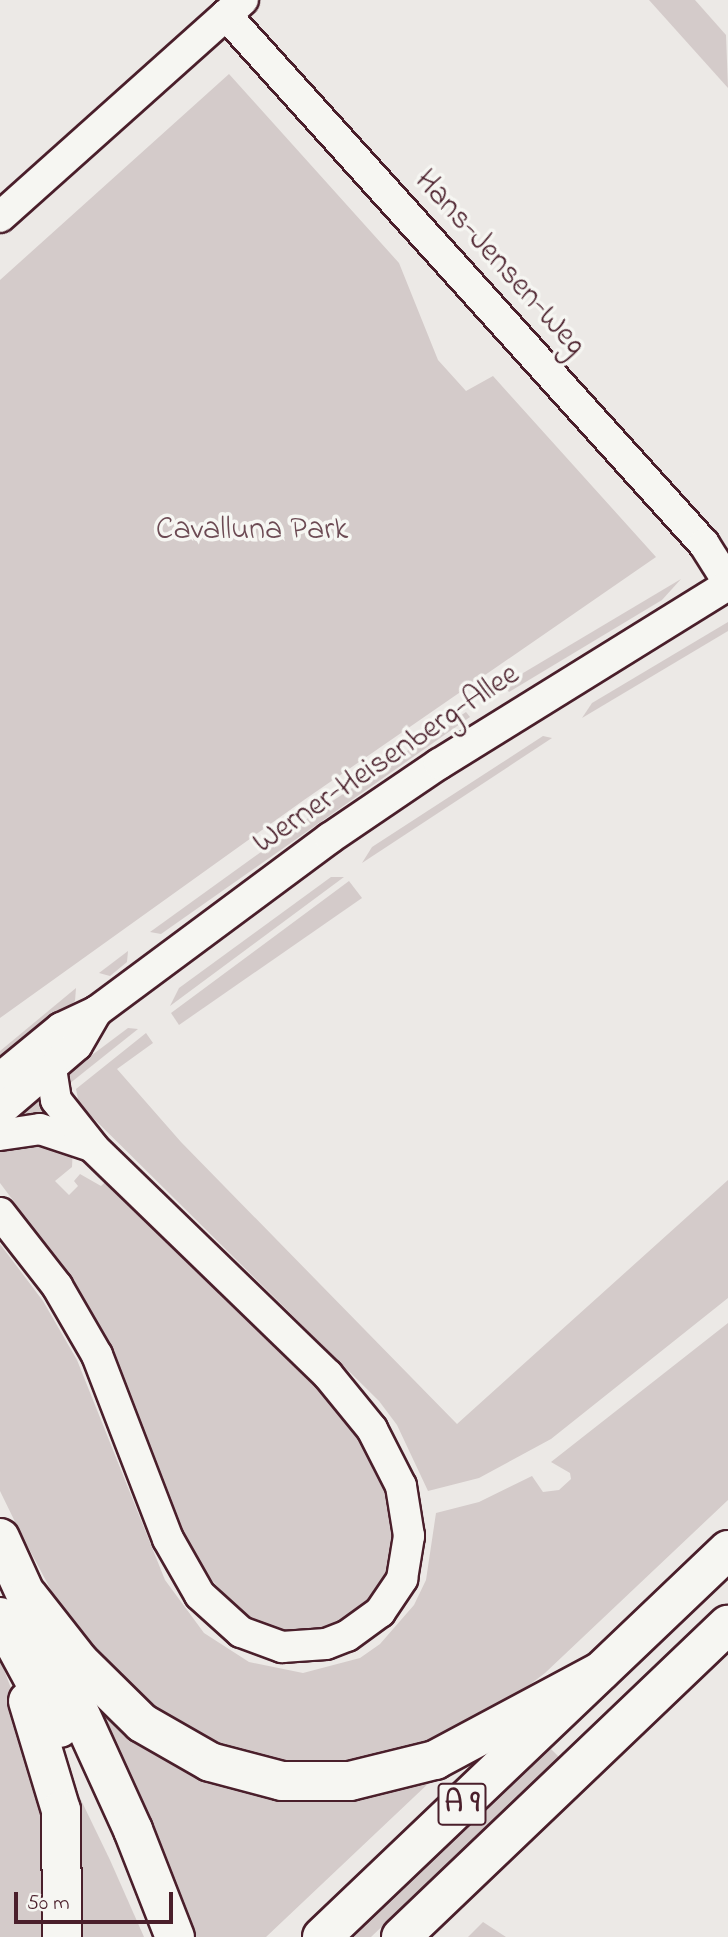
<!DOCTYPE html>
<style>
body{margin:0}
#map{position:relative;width:728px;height:1937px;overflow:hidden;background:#ece9e6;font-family:"Indie Flower",sans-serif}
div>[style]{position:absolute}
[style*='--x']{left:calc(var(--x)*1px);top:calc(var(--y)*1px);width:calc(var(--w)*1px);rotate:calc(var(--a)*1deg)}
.green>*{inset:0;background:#d4cbca}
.roads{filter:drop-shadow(2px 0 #4a1f2b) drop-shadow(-2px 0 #4a1f2b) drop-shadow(0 2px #4a1f2b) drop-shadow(0 -2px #4a1f2b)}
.minor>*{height:30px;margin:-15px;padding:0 15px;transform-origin:15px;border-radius:15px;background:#f6f6f2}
.highway>*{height:38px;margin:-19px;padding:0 19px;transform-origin:19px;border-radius:19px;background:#f6f6f2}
span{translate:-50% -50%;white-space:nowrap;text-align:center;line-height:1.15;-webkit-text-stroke:7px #f6f6f2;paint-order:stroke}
.shield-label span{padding:2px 5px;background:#f6f6f2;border:2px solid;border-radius:5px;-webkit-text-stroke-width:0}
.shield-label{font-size:30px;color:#4a1f2b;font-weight:700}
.street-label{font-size:32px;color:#4a1f2b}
.park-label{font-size:32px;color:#6c4a53}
.scale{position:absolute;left:14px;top:1892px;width:159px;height:32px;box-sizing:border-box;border:4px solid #4a1f2b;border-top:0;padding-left:9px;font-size:21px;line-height:24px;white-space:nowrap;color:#4a1f2b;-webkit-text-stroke:5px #f6f6f2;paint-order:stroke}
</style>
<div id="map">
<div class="green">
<div style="clip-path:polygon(649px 0,695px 0,726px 35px,728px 88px)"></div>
<div style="clip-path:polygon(229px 74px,399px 263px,438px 360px,466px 391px,493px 376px,656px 557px,304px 800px,0 1018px,0 280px)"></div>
<div style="clip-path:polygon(681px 579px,662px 600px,509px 692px,503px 685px)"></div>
<div style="clip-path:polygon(728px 622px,728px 631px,582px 718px,592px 703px)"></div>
<div style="clip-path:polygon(466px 712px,470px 717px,161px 934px,150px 932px,322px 808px)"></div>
<div style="clip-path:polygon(543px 736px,552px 738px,362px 863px,372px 847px)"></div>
<div style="clip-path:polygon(331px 877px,344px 877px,170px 1006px,179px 988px)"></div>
<div style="clip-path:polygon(349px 881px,362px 898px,179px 1025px,171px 1013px)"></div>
<div style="clip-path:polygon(128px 951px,127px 962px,110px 976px,99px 973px)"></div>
<div style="clip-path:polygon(76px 988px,75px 1001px,0 1062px,0 1051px)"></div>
<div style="clip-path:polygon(128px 1028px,138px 1029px,64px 1088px,68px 1073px)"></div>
<div style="clip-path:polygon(146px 1033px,153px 1043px,117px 1069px,181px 1142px,457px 1424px,728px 1180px,728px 1298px,551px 1439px,479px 1478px,428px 1491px,397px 1425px,379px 1401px,79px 1104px,76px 1089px)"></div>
<div style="clip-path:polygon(43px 1096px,57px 1119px,14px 1121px)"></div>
<div style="clip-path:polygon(19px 1140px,73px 1146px,72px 1167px,55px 1181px,69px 1195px,78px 1186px,74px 1181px,80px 1174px,101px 1186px,110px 1178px,294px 1357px,344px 1413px,381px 1479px,393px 1524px,387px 1571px,365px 1605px,351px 1617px,315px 1632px,293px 1634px,271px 1629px,246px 1616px,205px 1573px,9px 1208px,15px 1203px,0 1183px,0 1146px)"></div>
<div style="clip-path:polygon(0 1244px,43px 1301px,77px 1360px,165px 1580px,204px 1633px,249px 1662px,303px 1673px,360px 1658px,380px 1644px,414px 1605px,426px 1580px,436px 1513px,479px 1502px,532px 1476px,543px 1492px,559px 1490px,571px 1479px,570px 1473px,551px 1462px,728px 1323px,728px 1500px,545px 1673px,474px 1727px,382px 1764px,261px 1765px,149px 1715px,69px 1624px,19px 1530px,0 1491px)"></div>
<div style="clip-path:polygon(0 1659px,42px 1771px,52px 1937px,0 1937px)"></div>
<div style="clip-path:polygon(74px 1675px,170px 1757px,432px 1780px,266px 1937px,187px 1937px)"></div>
<div style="clip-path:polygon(52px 1740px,110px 1860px,144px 1937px,72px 1937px)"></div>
<div style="clip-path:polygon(551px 1749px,559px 1757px,371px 1937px,354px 1937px)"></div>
<div style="clip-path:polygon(483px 1922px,506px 1937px,468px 1937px)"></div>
</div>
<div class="roads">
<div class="minor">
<div style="--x:226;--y:15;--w:713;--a:47.9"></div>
<div style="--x:704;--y:544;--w:45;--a:57.7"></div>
<div style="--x:0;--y:217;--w:326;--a:-41.8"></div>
<div style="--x:0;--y:1078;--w:79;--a:-39.3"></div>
<div style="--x:61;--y:1028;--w:40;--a:-25"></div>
<div style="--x:97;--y:1011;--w:290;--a:-36.6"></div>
<div style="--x:330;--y:838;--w:132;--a:-34.2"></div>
<div style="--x:439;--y:764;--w:340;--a:-31.8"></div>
<div style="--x:0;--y:1111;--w:101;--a:-40.6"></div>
<div style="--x:77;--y:1045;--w:39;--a:-60"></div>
<div style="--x:0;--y:1135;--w:40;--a:-8.5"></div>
<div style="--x:40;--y:1129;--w:54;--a:18.4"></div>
<div style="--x:0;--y:1213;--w:93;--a:52"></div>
<div style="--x:57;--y:1286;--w:80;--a:59.9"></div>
<div style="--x:97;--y:1355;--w:197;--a:68.9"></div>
<div style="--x:168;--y:1539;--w:64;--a:60.3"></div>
<div style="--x:200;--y:1595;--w:55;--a:42.1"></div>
<div style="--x:241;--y:1632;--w:44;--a:20.1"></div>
<div style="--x:282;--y:1647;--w:44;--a:-3.9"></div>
<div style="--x:326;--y:1644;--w:22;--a:-21"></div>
<div style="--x:347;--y:1636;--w:41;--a:-36"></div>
<div style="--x:380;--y:1612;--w:40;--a:-56"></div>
<div style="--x:402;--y:1579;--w:44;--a:-80.8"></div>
<div style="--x:409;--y:1536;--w:51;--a:-99.1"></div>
<div style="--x:401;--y:1486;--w:64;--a:-117"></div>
<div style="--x:372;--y:1429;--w:70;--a:-129.2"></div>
<div style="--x:328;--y:1375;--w:326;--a:-135.9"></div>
<div style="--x:94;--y:1148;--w:61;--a:-128.4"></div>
<div style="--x:56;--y:1100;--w:31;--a:-99"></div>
</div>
<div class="highway">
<div style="--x:0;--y:1538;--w:321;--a:65.5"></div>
<div style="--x:133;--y:1830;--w:115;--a:68.6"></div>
<div style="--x:28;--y:1596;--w:83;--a:51.9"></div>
<div style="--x:79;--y:1661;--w:88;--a:44.5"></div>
<div style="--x:142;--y:1723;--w:78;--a:29.8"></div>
<div style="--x:210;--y:1762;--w:74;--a:14.8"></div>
<div style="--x:282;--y:1781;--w:68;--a:0"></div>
<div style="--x:350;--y:1781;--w:88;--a:-13.9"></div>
<div style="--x:435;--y:1760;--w:188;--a:-28.2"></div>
<div style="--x:0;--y:1617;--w:126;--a:61.6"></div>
<div style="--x:28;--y:1701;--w:114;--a:73.2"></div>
<div style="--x:61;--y:1810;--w:127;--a:89.5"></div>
<div style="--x:322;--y:1937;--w:561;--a:-43.63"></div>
<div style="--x:401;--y:1937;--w:452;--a:-43.7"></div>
</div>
</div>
<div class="shield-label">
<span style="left:462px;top:1804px">A 9</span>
</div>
<div class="street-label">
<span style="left:499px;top:264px;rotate:48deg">Hans-Jensen-Weg</span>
<span style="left:387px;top:760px;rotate:-34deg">Werner-Heisenberg-Allee</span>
</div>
<div class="park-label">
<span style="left:252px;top:531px">Cavalluna Park</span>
</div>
<div class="scale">50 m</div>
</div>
